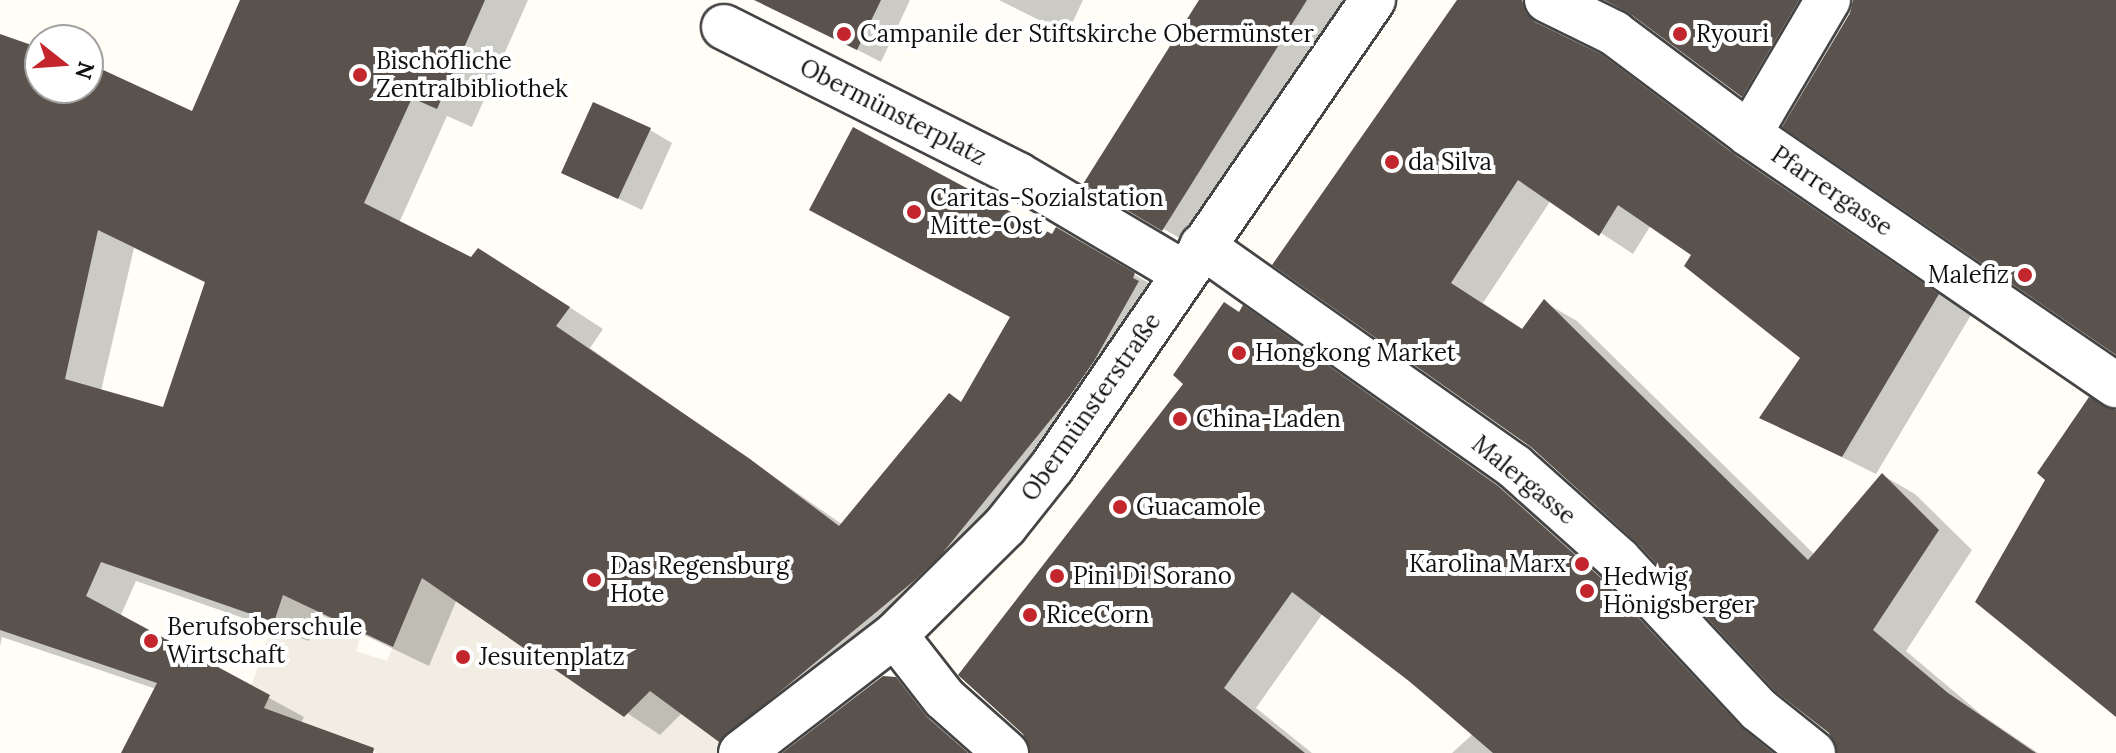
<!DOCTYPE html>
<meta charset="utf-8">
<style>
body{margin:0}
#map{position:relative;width:2116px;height:753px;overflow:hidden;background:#fffdf5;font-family:Lora,serif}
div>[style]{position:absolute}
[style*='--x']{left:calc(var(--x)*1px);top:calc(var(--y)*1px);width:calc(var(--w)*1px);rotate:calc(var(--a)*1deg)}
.plaza>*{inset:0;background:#f1ede2}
.shadow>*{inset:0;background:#0003}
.building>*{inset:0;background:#5a524d}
.roads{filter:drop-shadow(2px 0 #444) drop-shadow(-2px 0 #444) drop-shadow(0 2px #444) drop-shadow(0 -2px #444)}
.street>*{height:44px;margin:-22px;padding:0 22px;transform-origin:22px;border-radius:22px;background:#fff}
.dots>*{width:22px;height:22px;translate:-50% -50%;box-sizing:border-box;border:4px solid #fff;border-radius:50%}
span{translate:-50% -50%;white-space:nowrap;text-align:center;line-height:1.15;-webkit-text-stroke:8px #fff;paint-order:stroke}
.poi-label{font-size:24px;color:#111}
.left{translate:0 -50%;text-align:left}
.right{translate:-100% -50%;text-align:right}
.street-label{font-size:24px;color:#111}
.north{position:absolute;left:24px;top:24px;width:80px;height:80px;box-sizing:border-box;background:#fff;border:2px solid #a0a0a0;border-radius:50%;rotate:107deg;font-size:22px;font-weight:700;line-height:32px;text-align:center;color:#111}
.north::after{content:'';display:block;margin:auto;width:28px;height:36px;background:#c4262e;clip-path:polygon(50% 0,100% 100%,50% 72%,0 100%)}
</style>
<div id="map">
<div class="plaza">
<div style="clip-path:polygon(417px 566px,650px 691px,728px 749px,721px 753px,377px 753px,355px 741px,246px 701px,283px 595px,362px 633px,356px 651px,387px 661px,411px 605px)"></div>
</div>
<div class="shadow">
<div style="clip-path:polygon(evenodd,242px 0,528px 0,472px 127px,447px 116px,399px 223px,472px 260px,514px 271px,603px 329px,590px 348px,843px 525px,949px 395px,963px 403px,1012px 317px,1057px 229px,1169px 295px,1129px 381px,741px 753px,682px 713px,660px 735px,457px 599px,429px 666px,318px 613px,309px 641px,136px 581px,120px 617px,304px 717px,301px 723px,373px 753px,124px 753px,156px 689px,2px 637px,0 646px,0 37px,40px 50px,40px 88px,88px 88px,88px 66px,193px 114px,242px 0,134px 248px,206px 283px,164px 409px,101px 391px,134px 248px)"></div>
<div style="clip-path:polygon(801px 0,910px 0,881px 62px,793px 17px)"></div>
<div style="clip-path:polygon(999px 0,1083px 0,1067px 34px)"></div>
<div style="clip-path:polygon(1201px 0,1347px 0,1193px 246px,1085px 183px)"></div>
<div style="clip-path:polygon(1459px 0,1565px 0,1555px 21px,1559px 34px,1635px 76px,1768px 176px,1971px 315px,1876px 474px,1761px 417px,1803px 357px,1694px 254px,1651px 225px,1633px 254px,1551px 200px,1483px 303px,1524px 330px,1544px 302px,1577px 321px,1815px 555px,1882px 475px,1915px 494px,1972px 550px,1906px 651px,1982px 715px,2038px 753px,1839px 753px,1831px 733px,1637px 540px,1530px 444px,1274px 264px)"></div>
<div style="clip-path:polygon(1602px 0,1846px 0,1776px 115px,1743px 96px,1641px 19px)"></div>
<div style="clip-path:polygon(650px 130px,672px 143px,642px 210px,563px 172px)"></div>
<div style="clip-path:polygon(1244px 308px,1277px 327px,1532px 507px,1635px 599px,1779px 753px,1452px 753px,1474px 733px,1323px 613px,1256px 708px,1312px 753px,1032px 753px)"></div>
<div style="clip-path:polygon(895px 679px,929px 698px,977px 753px,785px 753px)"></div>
</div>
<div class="building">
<div style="clip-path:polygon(evenodd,240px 0,485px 0,437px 109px,412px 98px,364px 203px,471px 257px,478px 248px,570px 307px,556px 326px,750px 459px,839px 526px,949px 393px,961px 402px,1010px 317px,809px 210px,853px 127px,1052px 234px,1056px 227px,1135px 273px,1133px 278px,1139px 281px,1094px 361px,1069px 397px,941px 555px,915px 580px,719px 742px,650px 691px,624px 717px,422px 578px,393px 647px,283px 595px,274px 622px,101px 562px,86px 596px,270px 695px,264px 708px,374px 748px,373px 753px,121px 753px,157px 683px,0 630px,0 34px,40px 48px,40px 88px,88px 88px,88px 63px,192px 111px,240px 0,98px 230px,205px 282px,163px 407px,65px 379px,98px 230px)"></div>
<div style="clip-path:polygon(754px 0,881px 0,857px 50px)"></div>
<div style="clip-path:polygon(1199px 0,1307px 0,1162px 231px,1083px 184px)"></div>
<div style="clip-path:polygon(1457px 0,1522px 0,1526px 13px,1535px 22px,1601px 54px,1735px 155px,1939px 294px,1842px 457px,1759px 418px,1800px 358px,1684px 266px,1691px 255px,1618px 205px,1599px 236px,1518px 180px,1451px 283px,1522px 329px,1544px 299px,1808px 560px,1882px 473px,1939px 530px,1873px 630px,1948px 693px,2036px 753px,1837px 753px,1829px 733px,1776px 692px,1637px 543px,1531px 447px,1272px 265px)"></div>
<div style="clip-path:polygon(1604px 0,1799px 0,1742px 97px,1629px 13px)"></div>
<div style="clip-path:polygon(1853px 0,2116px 0,2116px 355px,1782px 127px,1850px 13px)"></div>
<div style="clip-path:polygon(593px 102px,651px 128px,618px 199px,561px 173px)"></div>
<div style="clip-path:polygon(1224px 302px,1239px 312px,1243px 305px,1498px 486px,1601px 578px,1741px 727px,1773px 753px,1493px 753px,1409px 681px,1292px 592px,1224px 688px,1305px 753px,1030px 753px,1023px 734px,958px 675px,1183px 384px,1173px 375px)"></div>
<div style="clip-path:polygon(2089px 397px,2116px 410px,2116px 717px,1975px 602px,2045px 480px,2037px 473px)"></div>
<div style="clip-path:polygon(883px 676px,896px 677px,927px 717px,968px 753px,782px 753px)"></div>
</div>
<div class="roads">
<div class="street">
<div style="--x:1547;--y:0;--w:75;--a:26.2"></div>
<div style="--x:1614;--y:33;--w:169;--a:36.8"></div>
<div style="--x:1749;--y:134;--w:445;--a:34.4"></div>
<div style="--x:724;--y:27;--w:329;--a:26.7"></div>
<div style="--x:1018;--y:175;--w:193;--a:30.6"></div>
<div style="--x:1749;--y:134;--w:156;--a:-59.5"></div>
<div style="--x:1202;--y:246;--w:382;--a:35.2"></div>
<div style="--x:1514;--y:466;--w:141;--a:41.8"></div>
<div style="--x:1619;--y:560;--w:205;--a:47"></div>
<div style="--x:1759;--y:710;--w:69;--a:38.5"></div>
<div style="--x:895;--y:635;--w:80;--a:52.1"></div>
<div style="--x:944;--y:698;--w:83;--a:41.6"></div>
<div style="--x:741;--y:753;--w:194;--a:-37.5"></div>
<div style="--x:895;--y:635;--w:155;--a:-44.7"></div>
<div style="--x:1005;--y:526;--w:75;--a:-51.5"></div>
<div style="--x:1052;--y:467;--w:567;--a:-55.5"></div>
</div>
</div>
<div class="dots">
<div style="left:844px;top:34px;background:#c4262e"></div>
<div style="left:1680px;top:34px;background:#c4262e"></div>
<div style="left:360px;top:75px;background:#c4262e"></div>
<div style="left:1392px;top:162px;background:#c4262e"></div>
<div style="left:914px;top:212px;background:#c4262e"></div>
<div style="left:2025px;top:275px;background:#c4262e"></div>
<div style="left:1239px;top:353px;background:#c4262e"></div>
<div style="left:1180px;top:419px;background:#c4262e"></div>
<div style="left:1120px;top:507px;background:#c4262e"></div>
<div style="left:1582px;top:564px;background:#c4262e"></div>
<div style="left:1057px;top:576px;background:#c4262e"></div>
<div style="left:594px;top:580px;background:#c4262e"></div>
<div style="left:1587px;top:591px;background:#c4262e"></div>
<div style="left:1030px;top:615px;background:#c4262e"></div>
<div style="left:151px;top:641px;background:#c4262e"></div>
<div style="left:463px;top:657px;background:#c4262e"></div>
</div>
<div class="poi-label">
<span class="left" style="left:860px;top:34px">Campanile der Stiftskirche Obermünster</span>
<span class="left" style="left:1696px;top:34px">Ryouri</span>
<span class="left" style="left:376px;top:75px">Bischöfliche<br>Zentralbibliothek</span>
<span class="left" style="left:1408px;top:162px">da Silva</span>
<span class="left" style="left:930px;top:212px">Caritas-Sozialstation<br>Mitte-Ost</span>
<span class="right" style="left:2009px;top:275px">Malefiz</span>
<span class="left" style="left:1255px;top:353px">Hongkong Market</span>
<span class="left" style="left:1196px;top:419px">China-Laden</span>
<span class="left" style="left:1136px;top:507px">Guacamole</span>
<span class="right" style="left:1566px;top:564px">Karolina Marx</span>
<span class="left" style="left:610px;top:580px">Das Regensburg<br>Hote</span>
<span class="left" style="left:1073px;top:576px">Pini Di Sorano</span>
<span class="left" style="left:1603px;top:591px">Hedwig<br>Hönigsberger</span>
<span class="left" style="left:1046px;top:615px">RiceCorn</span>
<span class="left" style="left:167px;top:641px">Berufsoberschule<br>Wirtschaft</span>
<span class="left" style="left:479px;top:657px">Jesuitenplatz</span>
</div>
<div class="street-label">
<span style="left:893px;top:112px;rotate:27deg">Obermünsterplatz</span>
<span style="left:1832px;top:191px;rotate:34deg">Pfarrergasse</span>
<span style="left:1091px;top:407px;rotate:-55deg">Obermünsterstraße</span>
<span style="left:1524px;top:480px;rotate:39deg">Malergasse</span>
</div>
<div class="north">N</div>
</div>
